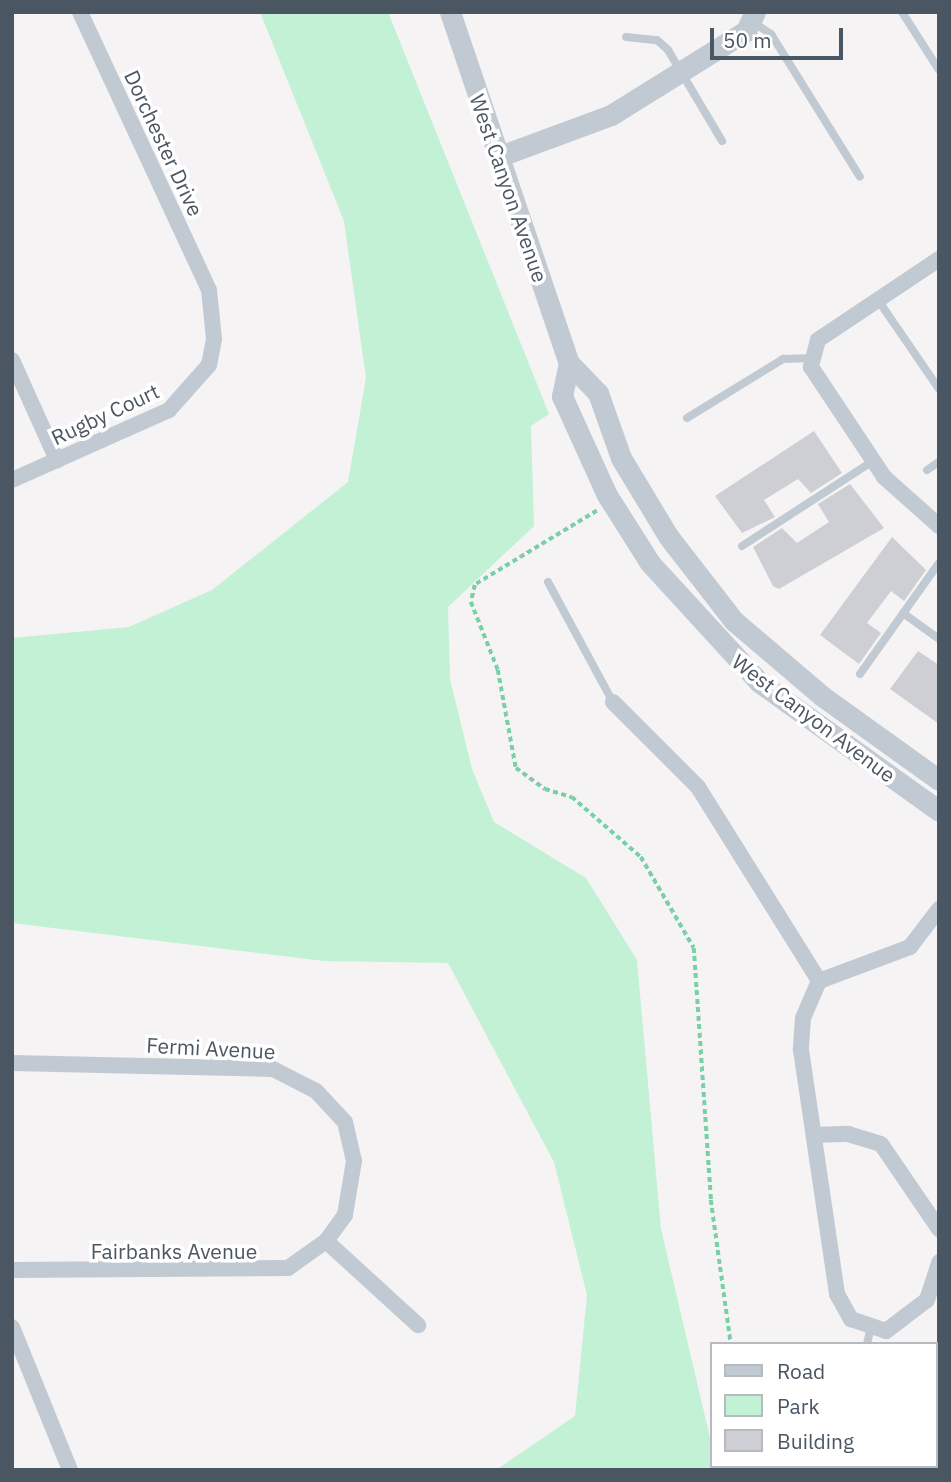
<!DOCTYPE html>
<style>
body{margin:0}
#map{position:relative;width:951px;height:1482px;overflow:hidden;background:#f5f3f3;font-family:"IBM Plex Sans",sans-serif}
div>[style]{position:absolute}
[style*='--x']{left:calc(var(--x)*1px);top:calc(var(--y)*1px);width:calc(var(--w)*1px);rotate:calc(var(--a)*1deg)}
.green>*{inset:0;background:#c3f1d5}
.building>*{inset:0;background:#cdcfd5}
.path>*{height:3.5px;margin-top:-1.75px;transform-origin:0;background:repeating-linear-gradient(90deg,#7ad0a6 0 5px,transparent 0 8.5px)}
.service>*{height:8px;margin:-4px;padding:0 4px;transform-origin:4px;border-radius:4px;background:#c1cad2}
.minor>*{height:16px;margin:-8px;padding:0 8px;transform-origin:8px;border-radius:8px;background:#c1cad2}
.tertiary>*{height:21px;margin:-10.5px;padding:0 10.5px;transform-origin:10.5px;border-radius:10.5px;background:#c1cad2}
span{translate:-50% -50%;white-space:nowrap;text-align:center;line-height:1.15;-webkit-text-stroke:7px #fff;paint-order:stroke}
.street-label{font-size:21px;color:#4a5661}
.frame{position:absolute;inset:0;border:14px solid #4a5661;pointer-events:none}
.legend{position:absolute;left:710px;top:1342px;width:228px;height:126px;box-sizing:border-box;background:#fff;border:2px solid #b7bbc0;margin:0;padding:9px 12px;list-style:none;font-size:21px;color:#4a5661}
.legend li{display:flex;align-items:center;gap:14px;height:35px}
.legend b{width:35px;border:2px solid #b7bbc0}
.scale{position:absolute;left:710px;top:28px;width:133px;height:32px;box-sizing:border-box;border:4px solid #4a5661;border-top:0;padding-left:9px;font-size:21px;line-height:24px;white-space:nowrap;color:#4a5661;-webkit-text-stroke:5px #fff;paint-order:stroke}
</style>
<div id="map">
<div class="green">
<div style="clip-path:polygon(260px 12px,388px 12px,549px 414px,531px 426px,534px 526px,448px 607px,450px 679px,472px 769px,494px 822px,586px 878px,637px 960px,661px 1229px,711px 1442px,711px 1466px,718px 1470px,496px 1470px,575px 1416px,587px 1295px,554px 1162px,448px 963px,324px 961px,12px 923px,12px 638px,129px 627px,212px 590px,348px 482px,366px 378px,344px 221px)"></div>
</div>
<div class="building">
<div style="clip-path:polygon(814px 431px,842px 473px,811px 493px,798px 479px,764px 500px,775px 517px,742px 533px,715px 496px)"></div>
<div style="clip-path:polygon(850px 484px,884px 528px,779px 589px,773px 586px,753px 547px,782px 528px,797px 543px,829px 522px,818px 504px)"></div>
<div style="clip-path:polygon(892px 537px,926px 570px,904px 601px,891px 591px,867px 623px,881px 633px,859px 664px,820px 635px)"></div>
<div style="clip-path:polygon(918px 651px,939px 665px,939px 724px,890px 689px)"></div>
</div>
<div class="path">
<div style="--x:597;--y:511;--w:143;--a:148.8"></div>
<div style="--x:475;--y:585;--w:17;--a:103"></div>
<div style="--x:471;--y:602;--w:73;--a:68.3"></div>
<div style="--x:498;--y:670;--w:100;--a:79.6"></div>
<div style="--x:516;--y:768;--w:36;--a:36"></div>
<div style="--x:545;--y:789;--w:28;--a:17"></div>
<div style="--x:572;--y:797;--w:91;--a:41"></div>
<div style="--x:641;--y:857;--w:105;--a:59.8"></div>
<div style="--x:694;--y:948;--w:253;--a:86.1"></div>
<div style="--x:711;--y:1200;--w:145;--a:82.1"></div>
<div style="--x:935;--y:1443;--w:5;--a:-37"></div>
<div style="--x:763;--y:1466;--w:4;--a:76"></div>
<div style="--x:909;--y:1470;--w:6;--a:-45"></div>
</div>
<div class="service">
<div style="--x:902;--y:12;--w:69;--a:57.5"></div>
<div style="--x:753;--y:22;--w:22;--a:34"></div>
<div style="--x:771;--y:34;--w:168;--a:58.1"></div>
<div style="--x:626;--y:37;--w:31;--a:6"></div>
<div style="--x:657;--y:40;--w:15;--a:42"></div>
<div style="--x:668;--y:50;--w:106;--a:59.3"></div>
<div style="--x:878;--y:300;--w:108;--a:55.6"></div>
<div style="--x:687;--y:418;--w:113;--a:-31.6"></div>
<div style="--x:783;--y:359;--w:30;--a:-2"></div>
<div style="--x:927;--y:470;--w:14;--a:-34"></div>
<div style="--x:742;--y:546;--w:156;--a:-33"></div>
<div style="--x:548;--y:582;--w:136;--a:61.6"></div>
<div style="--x:903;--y:613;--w:44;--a:35.8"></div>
<div style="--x:860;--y:674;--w:136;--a:-54.6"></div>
<div style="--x:867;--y:1344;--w:18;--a:-77"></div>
</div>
<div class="minor">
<div style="--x:939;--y:259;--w:146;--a:146.2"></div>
<div style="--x:818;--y:340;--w:28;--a:105"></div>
<div style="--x:811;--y:367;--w:132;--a:56.4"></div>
<div style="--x:884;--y:477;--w:74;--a:41.7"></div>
<div style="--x:12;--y:360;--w:110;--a:65.8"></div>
<div style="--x:12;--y:480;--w:172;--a:-24"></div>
<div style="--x:169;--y:410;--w:60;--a:-48.4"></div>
<div style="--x:209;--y:365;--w:26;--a:-79"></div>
<div style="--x:214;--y:339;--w:49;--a:-95.8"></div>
<div style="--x:209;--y:290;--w:306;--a:-114.9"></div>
<div style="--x:613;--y:702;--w:120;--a:45"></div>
<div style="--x:698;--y:787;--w:229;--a:58"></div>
<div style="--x:939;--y:909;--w:48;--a:127.3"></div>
<div style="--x:910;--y:947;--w:97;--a:159.5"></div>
<div style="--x:819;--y:981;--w:40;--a:113.4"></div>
<div style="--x:803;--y:1018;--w:32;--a:94"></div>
<div style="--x:801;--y:1050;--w:247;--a:81.6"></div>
<div style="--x:837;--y:1294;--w:29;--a:61"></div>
<div style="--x:851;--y:1319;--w:37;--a:19"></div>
<div style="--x:886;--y:1331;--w:51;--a:-37.1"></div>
<div style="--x:927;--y:1300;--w:40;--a:-72"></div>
<div style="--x:12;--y:1063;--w:261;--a:1.3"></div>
<div style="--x:273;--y:1069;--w:48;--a:27.1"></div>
<div style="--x:316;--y:1091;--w:42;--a:46.9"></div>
<div style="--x:345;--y:1122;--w:40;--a:77"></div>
<div style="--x:354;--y:1161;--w:55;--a:99.5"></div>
<div style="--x:345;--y:1215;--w:32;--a:126"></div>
<div style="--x:326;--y:1241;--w:47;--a:144.6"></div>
<div style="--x:288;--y:1268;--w:276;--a:179.6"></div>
<div style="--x:814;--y:1135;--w:34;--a:-2"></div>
<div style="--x:848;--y:1134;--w:34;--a:17"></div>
<div style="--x:881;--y:1144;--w:103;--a:55.7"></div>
<div style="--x:326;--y:1241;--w:125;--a:42.4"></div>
<div style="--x:12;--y:1327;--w:154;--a:67.9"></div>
</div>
<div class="tertiary">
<div style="--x:450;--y:12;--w:371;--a:71.3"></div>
<div style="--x:569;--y:363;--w:42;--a:46"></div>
<div style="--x:598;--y:393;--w:69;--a:70.5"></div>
<div style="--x:621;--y:458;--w:91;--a:58.9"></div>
<div style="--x:668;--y:536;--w:108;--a:52.2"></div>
<div style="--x:734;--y:621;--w:116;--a:40.4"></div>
<div style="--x:822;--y:696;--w:144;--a:35.7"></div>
<div style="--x:500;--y:156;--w:118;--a:-20.3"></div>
<div style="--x:611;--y:115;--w:159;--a:-31.9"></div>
<div style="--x:746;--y:31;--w:21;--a:-65"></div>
<div style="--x:569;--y:363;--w:34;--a:102"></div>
<div style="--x:562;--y:396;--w:109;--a:65.6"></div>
<div style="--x:607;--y:495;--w:80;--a:57.7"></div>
<div style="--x:650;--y:563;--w:161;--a:47.5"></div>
<div style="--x:759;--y:682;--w:221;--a:35.6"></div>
</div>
<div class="street-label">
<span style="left:164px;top:143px;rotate:65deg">Dorchester Drive</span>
<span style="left:509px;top:188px;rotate:71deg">West Canyon Avenue</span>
<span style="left:105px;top:414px;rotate:-25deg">Rugby Court</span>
<span style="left:814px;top:718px;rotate:37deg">West Canyon Avenue</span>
<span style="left:211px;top:1048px;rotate:3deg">Fermi Avenue</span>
<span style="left:174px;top:1251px">Fairbanks Avenue</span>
</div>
<div class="frame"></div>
<ul class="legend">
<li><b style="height:9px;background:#c1cad2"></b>Road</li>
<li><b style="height:19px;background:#c3f1d5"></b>Park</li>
<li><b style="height:19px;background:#cdcfd5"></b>Building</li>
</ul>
<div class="scale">50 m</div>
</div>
